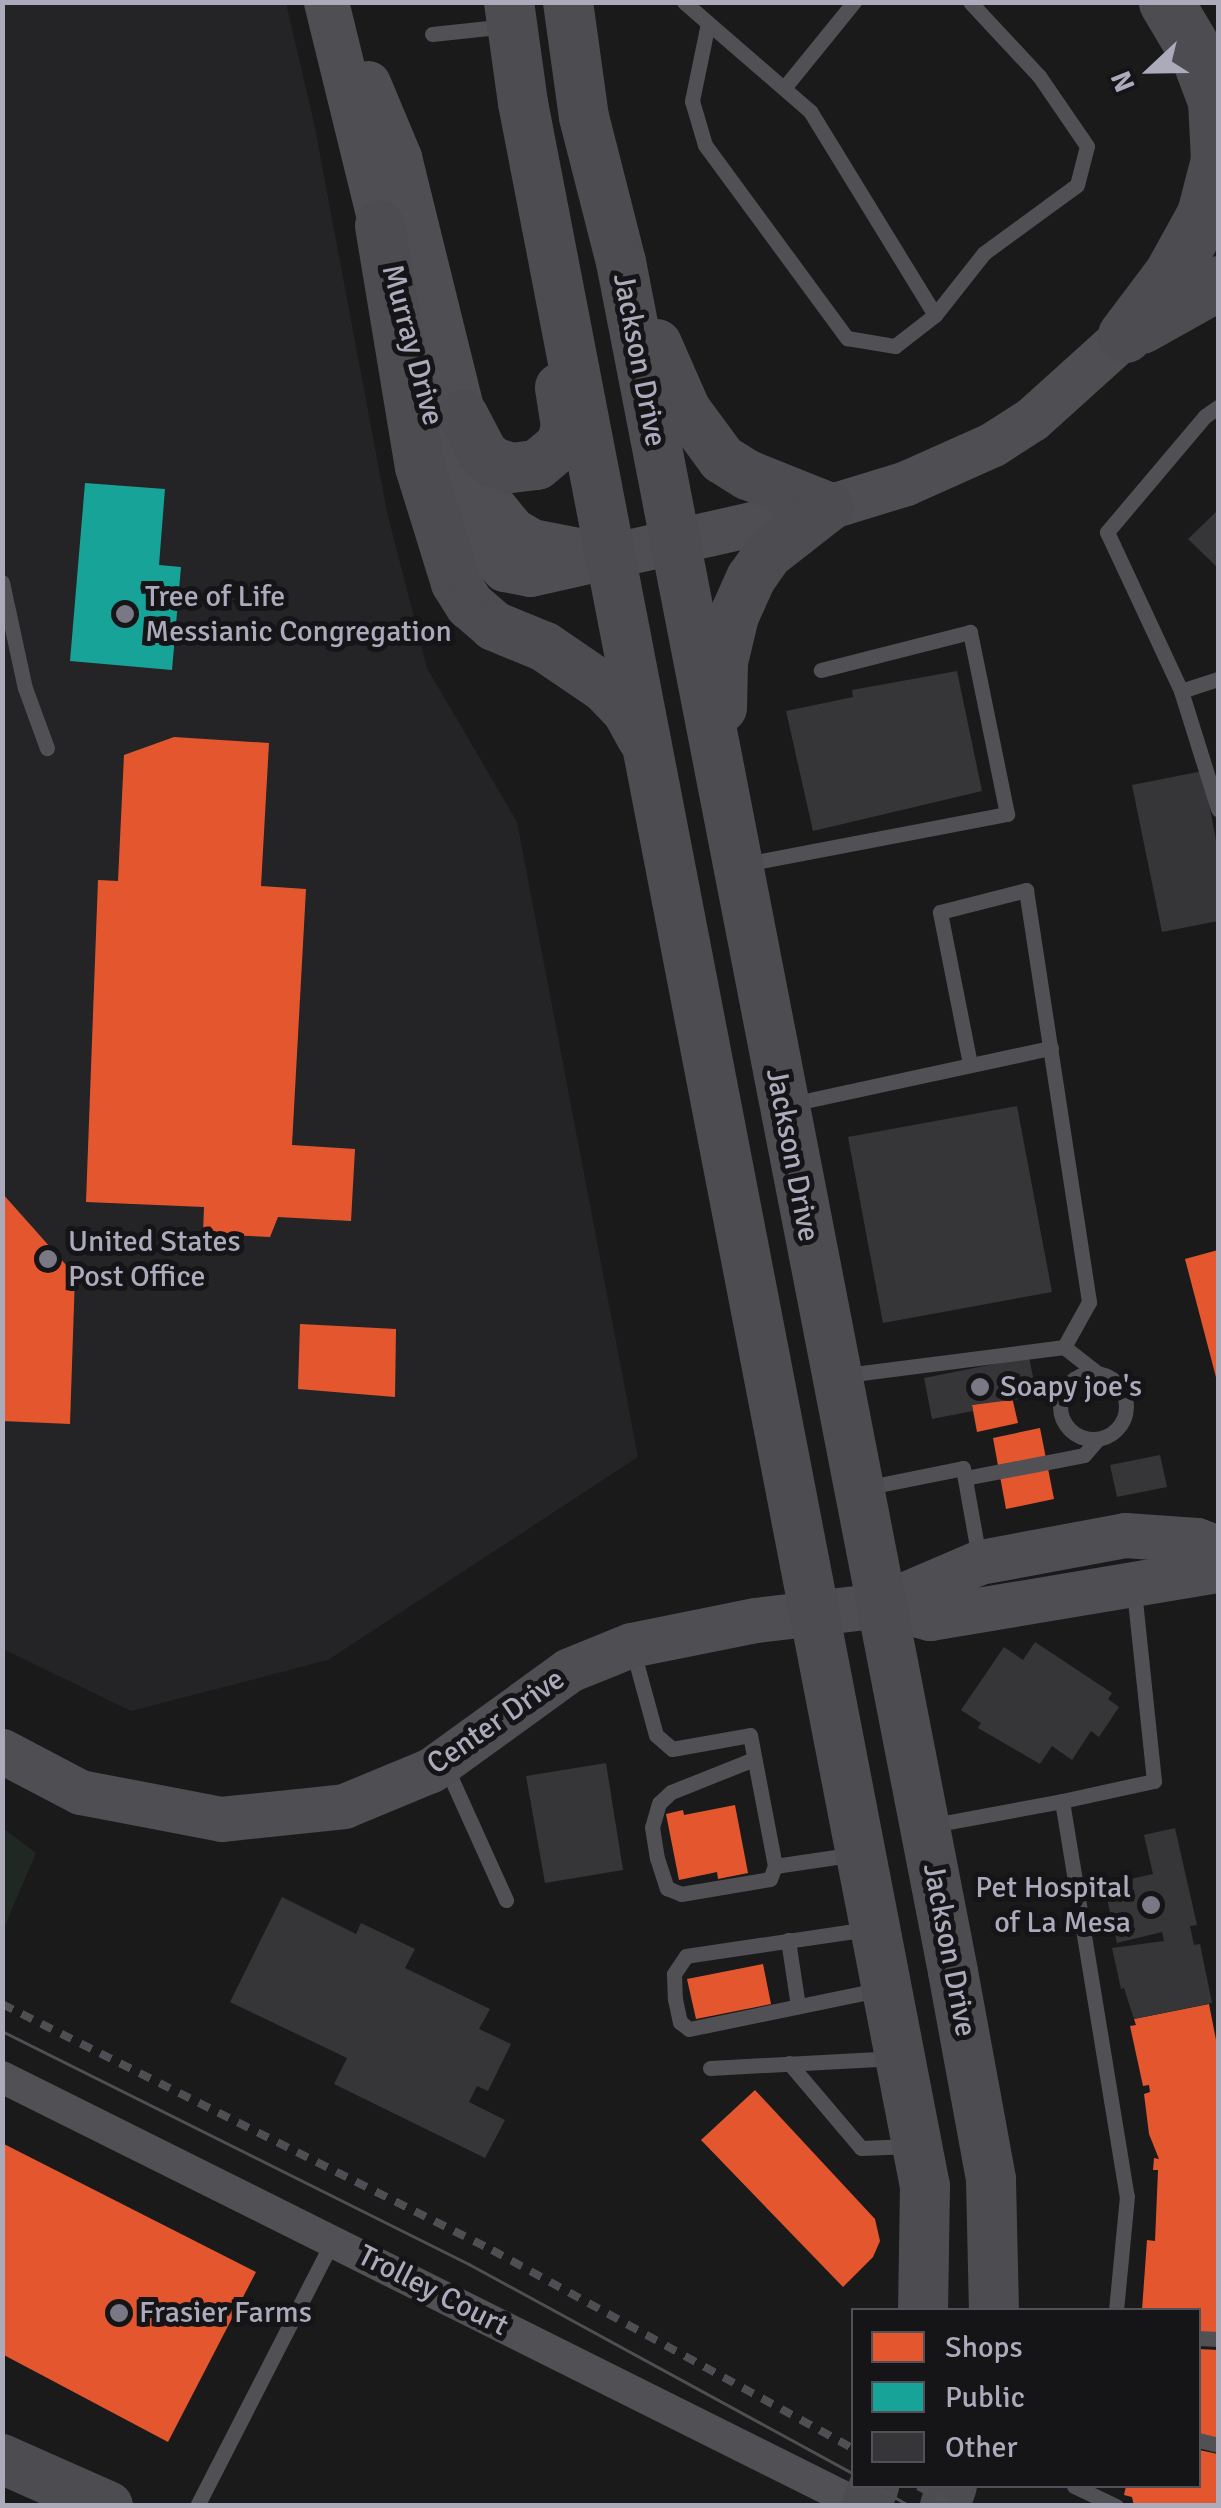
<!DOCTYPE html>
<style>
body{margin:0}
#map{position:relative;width:1221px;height:2508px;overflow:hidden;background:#1a1a1b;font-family:Signika,sans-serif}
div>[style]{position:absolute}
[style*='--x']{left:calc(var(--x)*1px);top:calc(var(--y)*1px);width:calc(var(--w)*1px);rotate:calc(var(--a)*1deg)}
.built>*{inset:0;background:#242427}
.green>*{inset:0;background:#202824}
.shops>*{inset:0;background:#e4572e}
.public>*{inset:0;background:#17a398}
.building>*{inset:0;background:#363639}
.lane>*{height:15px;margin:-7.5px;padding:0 7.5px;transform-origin:7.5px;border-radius:7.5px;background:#505055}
.lane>.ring{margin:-7.5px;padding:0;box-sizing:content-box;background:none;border:15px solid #505055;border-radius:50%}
.street>*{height:32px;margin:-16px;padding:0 16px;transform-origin:16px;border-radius:16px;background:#505055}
.secondary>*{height:45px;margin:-22.5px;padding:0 22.5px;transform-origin:22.5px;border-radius:22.5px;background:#4e4e53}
.primary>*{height:50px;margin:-25px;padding:0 25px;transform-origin:25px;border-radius:25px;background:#4d4c51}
.highway>*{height:55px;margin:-27.5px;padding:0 27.5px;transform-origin:27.5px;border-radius:27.5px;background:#4d4d51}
.tram>*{height:2.5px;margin:-1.25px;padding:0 1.25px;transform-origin:1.25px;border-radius:1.25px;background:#4f4f53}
.rail>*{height:8px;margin-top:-4px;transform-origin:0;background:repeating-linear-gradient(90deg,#4f4f53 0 12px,transparent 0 22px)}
.dots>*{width:28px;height:28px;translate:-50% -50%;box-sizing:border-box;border:5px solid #151417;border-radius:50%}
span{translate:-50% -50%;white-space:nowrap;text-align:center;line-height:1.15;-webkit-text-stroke:10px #151417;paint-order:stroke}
.street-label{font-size:30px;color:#acabbc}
.poi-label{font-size:30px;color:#acabbc}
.left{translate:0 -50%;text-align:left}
.right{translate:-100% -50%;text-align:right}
.frame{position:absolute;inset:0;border:5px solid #acabbc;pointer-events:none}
.legend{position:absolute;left:851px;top:2308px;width:350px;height:180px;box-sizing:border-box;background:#151417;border:2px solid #515059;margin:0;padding:12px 18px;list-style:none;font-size:30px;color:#acabbc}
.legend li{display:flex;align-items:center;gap:20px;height:50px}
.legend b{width:50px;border:2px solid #515059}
.north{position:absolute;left:1101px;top:20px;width:100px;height:100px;-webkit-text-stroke:8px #151417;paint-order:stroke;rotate:248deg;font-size:28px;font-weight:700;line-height:40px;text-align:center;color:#acabbc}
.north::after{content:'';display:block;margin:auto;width:35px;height:45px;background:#acabbc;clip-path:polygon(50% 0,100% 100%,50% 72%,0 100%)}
</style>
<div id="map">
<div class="built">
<div style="clip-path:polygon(2px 3px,286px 3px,314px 123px,387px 512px,427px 668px,517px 822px,638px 1457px,328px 1660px,131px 1711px,3px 1649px)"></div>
</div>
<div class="green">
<div style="clip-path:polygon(3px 1828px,36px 1853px,3px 1930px)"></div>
</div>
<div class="shops">
<div style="clip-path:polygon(174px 737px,269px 743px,261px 886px,306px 889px,292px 1145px,355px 1149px,351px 1221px,278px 1217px,270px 1237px,203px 1234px,204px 1207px,86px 1202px,98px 880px,118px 881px,124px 755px)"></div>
<div style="clip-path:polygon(2px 1193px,75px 1275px,70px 1424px,2px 1421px)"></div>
<div style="clip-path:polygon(1218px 1250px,1218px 1381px,1217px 1381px,1185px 1259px)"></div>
<div style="clip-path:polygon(300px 1324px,396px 1329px,395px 1397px,298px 1389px)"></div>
<div style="clip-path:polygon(1012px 1397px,1018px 1423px,977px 1432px,972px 1405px)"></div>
<div style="clip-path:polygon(1040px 1428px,1054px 1499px,1006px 1509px,993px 1438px)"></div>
<div style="clip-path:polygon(735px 1805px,748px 1873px,718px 1879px,717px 1872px,679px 1880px,666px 1814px,683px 1810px,684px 1815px)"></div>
<div style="clip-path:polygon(763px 1964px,771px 2004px,696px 2019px,687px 1979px)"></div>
<div style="clip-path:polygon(1209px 2004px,1218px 2050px,1218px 2334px,1198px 2333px,1198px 2310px,1142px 2310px,1147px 2240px,1155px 2241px,1158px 2170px,1153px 2170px,1154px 2158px,1159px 2159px,1149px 2134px,1144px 2094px,1150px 2092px,1149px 2085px,1143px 2086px,1130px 2026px,1136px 2025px,1134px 2019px)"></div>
<div style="clip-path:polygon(755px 2090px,875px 2219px,880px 2241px,873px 2257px,843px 2287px,701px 2140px)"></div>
<div style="clip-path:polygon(2px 2143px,256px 2272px,168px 2442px,2px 2354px)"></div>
<div style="clip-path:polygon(1198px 2349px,1218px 2350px,1218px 2439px,1199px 2438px)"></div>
<div style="clip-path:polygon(1199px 2450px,1218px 2454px,1218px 2506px,1134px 2506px,1132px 2497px,1124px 2495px,1126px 2486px,1198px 2486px)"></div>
</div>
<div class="public">
<div style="clip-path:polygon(85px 483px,165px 489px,159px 565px,181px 567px,172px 670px,70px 661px)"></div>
</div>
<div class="building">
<div style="clip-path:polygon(1218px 510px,1218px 568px,1188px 539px)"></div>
<div style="clip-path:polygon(957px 671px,982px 791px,813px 831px,786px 711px,853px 697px,852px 690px)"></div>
<div style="clip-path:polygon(1203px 771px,1218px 851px,1218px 921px,1162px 932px,1132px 785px)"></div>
<div style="clip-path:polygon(1017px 1106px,1052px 1292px,883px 1323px,848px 1137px)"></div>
<div style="clip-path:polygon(1029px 1357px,1037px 1397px,972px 1405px,973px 1411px,932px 1419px,924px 1378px)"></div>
<div style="clip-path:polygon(1160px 1455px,1167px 1487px,1117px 1497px,1110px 1465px)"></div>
<div style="clip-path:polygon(1035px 1642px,1112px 1693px,1108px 1699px,1119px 1707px,1099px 1737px,1091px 1731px,1072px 1760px,1052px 1746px,1040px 1764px,978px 1728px,981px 1723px,961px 1710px,1004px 1647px,1023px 1660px)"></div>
<div style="clip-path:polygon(606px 1763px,623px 1870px,545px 1883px,526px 1776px)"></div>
<div style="clip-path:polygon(1175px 1828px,1197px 1925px,1190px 1926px,1194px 1945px,1200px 1944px,1212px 2003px,1134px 2019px,1124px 1988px,1121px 1989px,1112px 1948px,1164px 1941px,1162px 1932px,1117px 1943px,1104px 1885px,1153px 1874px,1144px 1835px)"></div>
<div style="clip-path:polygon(282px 1897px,356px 1934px,361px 1923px,415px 1949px,405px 1968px,490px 2009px,479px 2029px,511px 2044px,488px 2091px,477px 2086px,469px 2102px,505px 2120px,485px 2158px,334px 2084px,347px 2058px,230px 2002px)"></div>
</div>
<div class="lane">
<div style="--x:684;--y:2;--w:167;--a:40.9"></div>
<div style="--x:810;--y:111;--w:239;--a:58.5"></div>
<div style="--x:708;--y:23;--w:80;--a:101.6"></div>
<div style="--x:692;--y:101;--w:46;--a:73.5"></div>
<div style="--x:705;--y:145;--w:240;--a:53.7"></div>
<div style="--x:847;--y:338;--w:49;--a:9.5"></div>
<div style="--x:895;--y:346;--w:51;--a:-37.8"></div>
<div style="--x:935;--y:315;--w:79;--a:-51.7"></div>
<div style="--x:984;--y:253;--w:115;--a:-36.2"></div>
<div style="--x:1077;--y:185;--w:40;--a:-75.6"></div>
<div style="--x:1087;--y:146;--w:85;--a:-124.4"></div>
<div style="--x:1039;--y:76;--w:101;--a:-133"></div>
<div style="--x:432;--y:34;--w:76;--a:-6"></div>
<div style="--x:784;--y:88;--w:111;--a:-50.9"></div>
<div style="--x:1218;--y:407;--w:16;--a:145"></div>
<div style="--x:1205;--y:416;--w:152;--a:130.2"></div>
<div style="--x:1107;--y:532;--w:175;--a:65"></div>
<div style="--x:1181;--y:691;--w:124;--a:72.6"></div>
<div style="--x:2;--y:582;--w:108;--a:77.8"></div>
<div style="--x:25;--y:688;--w:64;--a:69.9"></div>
<div style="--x:1181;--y:691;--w:39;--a:-18"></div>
<div style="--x:745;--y:864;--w:267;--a:-10.8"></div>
<div style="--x:1007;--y:814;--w:186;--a:-101.5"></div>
<div style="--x:970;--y:632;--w:154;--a:165.7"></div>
<div style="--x:970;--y:1064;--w:155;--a:-101.2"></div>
<div style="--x:940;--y:912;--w:89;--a:-14.3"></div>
<div style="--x:1026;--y:890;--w:417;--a:81.3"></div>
<div style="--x:1089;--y:1302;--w:51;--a:119.1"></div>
<div style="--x:791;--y:1104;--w:266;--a:-12.2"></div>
<div class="ring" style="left:1060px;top:1373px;width:51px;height:51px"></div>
<div style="--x:846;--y:1375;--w:220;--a:-7.3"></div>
<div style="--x:1064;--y:1347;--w:41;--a:38"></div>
<div style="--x:965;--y:1478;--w:121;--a:-10.9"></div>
<div style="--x:1084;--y:1455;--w:21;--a:-49"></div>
<div style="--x:864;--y:1488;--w:101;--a:-11.4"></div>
<div style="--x:963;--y:1468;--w:91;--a:79.9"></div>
<div style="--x:633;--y:1651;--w:87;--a:74.7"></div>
<div style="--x:656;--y:1735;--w:21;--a:41"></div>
<div style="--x:672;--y:1749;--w:79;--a:-10.2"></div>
<div style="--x:750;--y:1735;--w:133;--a:79.2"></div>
<div style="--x:775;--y:1866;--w:82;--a:-8.4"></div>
<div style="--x:754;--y:1759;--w:89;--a:158.3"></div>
<div style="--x:671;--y:1792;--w:16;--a:137"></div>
<div style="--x:659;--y:1803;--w:25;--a:106"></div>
<div style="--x:652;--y:1827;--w:31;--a:81"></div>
<div style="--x:657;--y:1858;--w:32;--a:72"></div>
<div style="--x:667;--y:1888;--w:15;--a:23"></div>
<div style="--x:681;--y:1894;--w:90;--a:-9.6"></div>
<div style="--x:770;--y:1879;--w:14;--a:-69"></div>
<div style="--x:446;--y:1767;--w:146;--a:65.7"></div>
<div style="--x:1062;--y:1801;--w:94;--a:-12.3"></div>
<div style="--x:1154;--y:1781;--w:192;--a:-96"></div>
<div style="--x:933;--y:1825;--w:131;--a:-10.5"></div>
<div style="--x:1062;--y:1801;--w:400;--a:80.7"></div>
<div style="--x:1127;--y:2196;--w:115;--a:95.5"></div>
<div style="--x:868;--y:1929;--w:184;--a:171.6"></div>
<div style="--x:686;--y:1956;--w:22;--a:124"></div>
<div style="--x:674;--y:1974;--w:25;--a:88"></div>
<div style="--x:675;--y:1999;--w:24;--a:78"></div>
<div style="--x:680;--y:2022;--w:11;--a:38"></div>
<div style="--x:689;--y:2029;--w:197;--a:-11.7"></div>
<div style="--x:788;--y:1940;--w:67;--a:81.4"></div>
<div style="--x:789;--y:2063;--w:111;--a:49.7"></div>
<div style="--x:861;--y:2148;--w:50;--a:-2.3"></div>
<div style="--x:710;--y:2068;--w:182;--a:-3.1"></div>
<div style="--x:1198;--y:2338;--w:20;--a:3"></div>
<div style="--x:1198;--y:2440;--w:21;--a:14"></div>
<div style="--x:1074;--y:2486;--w:47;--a:25.5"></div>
<div style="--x:197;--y:2506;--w:299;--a:-62.9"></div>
</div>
<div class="street">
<div style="--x:2;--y:2077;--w:961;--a:26.51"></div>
</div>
<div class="secondary">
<div style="--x:326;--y:2;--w:268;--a:76.2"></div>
<div style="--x:368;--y:83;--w:80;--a:67.3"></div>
<div style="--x:399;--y:157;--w:266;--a:76.1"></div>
<div style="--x:463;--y:415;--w:38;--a:87"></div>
<div style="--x:465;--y:453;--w:35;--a:70"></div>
<div style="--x:477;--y:486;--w:57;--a:50.7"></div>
<div style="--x:513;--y:530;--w:22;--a:30"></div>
<div style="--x:532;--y:541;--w:67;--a:11.1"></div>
<div style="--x:428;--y:401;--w:49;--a:76"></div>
<div style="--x:440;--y:449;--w:97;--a:68.2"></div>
<div style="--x:476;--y:539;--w:41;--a:47"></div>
<div style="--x:504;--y:569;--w:26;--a:11"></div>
<div style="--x:530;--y:574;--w:305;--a:-12.7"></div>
<div style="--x:828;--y:507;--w:82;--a:-17.1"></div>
<div style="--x:906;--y:483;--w:95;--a:-24.1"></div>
<div style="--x:993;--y:444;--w:46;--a:-32.7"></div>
<div style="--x:1032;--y:419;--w:125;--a:-42.1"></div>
<div style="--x:880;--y:1605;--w:52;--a:14.6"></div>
<div style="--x:930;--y:1618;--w:292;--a:-9.5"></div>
<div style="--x:2;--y:1751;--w:88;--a:27.7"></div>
<div style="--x:80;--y:1792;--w:144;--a:10.8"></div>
<div style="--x:221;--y:1819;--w:124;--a:-6"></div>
<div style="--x:344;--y:1806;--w:94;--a:-22.5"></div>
<div style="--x:431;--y:1770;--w:170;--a:-35.9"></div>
<div style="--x:569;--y:1670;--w:67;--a:-22"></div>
<div style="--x:631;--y:1645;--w:126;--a:-11.4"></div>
<div style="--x:755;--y:1620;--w:126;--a:-6.8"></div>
<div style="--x:880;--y:1605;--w:109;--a:-23.3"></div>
<div style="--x:980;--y:1562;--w:147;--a:-10.5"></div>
<div style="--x:1125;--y:1535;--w:72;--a:4"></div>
<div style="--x:1197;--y:1540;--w:22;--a:21"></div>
</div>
<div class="primary">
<div style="--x:509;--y:2;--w:102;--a:82.1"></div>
<div style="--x:523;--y:103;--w:2121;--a:79.08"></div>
<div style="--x:925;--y:2186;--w:124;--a:90.9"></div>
<div style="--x:568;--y:2;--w:116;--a:82.1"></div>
<div style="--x:584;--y:117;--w:150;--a:75.7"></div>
<div style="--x:621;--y:262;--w:1742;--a:79.01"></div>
<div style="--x:953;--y:1972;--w:211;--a:79.6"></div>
<div style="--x:991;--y:2180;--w:130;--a:88.7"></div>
<div style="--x:380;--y:226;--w:244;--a:80.6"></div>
<div style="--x:420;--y:467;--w:121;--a:72.8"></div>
<div style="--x:456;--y:583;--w:26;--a:58"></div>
<div style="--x:470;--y:605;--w:32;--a:41"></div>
<div style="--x:494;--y:626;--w:55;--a:22.4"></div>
<div style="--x:545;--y:647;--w:73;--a:34.3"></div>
<div style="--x:605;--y:688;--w:32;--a:46"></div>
<div style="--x:627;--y:711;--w:31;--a:61"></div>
<div style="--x:657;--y:344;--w:72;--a:66.3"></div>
<div style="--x:686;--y:410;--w:61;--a:53.7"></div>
<div style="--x:722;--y:459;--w:31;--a:32"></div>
<div style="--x:748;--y:475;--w:86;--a:21.8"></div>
<div style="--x:828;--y:507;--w:76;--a:141.9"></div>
<div style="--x:768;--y:554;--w:29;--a:125"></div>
<div style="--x:751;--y:578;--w:42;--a:114.1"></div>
<div style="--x:734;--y:616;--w:47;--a:103.4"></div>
<div style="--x:723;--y:662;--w:46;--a:91.2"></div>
<div style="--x:463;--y:415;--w:43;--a:62.2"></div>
<div style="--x:483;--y:453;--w:13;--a:42"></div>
<div style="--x:493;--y:462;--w:19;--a:18"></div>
<div style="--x:511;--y:468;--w:26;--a:-7"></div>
<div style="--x:537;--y:465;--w:31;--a:-40"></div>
<div style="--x:561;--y:445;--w:20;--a:-75"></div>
<div style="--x:566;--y:426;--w:39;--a:-99"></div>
<div style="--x:2;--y:2459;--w:116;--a:23.9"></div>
<div style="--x:866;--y:2506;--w:22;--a:-68"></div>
<div style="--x:945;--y:2506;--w:21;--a:-71"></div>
</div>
<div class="highway">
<div style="--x:1141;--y:326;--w:88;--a:-29.2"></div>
<div style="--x:1125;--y:335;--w:76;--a:-53"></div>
<div style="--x:1171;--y:274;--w:68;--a:-61.2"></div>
<div style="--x:1204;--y:214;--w:56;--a:-75.5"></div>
<div style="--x:1218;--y:160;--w:59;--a:-92.9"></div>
<div style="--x:1215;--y:101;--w:48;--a:-110.7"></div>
<div style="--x:1198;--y:56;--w:63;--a:-120.7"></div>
</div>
<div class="tram">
<div style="--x:2;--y:2031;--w:522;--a:26.52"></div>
<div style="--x:469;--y:2264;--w:439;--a:28.6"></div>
<div style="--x:875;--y:2486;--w:40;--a:29.7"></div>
</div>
<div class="rail">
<div style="--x:2;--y:2004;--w:548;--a:26.66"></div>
<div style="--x:492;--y:2250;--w:413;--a:28.8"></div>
<div style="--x:918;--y:2486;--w:40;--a:29.7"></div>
</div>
<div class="dots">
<div style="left:125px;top:614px;background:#797884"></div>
<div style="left:48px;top:1259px;background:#797884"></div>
<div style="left:980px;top:1387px;background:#797884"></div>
<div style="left:1151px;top:1905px;background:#797884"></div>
<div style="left:119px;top:2313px;background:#797884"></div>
</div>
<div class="street-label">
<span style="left:412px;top:345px;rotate:75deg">Murray Drive</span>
<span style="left:639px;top:360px;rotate:79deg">Jackson Drive</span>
<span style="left:792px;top:1155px;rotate:79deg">Jackson Drive</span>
<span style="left:496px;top:1722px;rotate:-35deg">Center Drive</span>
<span style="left:949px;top:1950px;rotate:79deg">Jackson Drive</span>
<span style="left:433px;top:2291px;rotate:27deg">Trolley Court</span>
</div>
<div class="poi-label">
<span class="left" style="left:145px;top:614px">Tree of Life<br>Messianic Congregation</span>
<span class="left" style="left:68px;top:1259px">United States<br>Post Office</span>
<span class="left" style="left:1000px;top:1387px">Soapy joe's</span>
<span class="right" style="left:1131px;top:1905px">Pet Hospital<br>of La Mesa</span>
<span class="left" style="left:139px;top:2313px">Frasier Farms</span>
</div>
<div class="frame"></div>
<ul class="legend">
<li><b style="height:28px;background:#e4572e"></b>Shops</li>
<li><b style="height:28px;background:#17a398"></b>Public</li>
<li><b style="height:28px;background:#363639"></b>Other</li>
</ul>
<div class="north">N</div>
</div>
